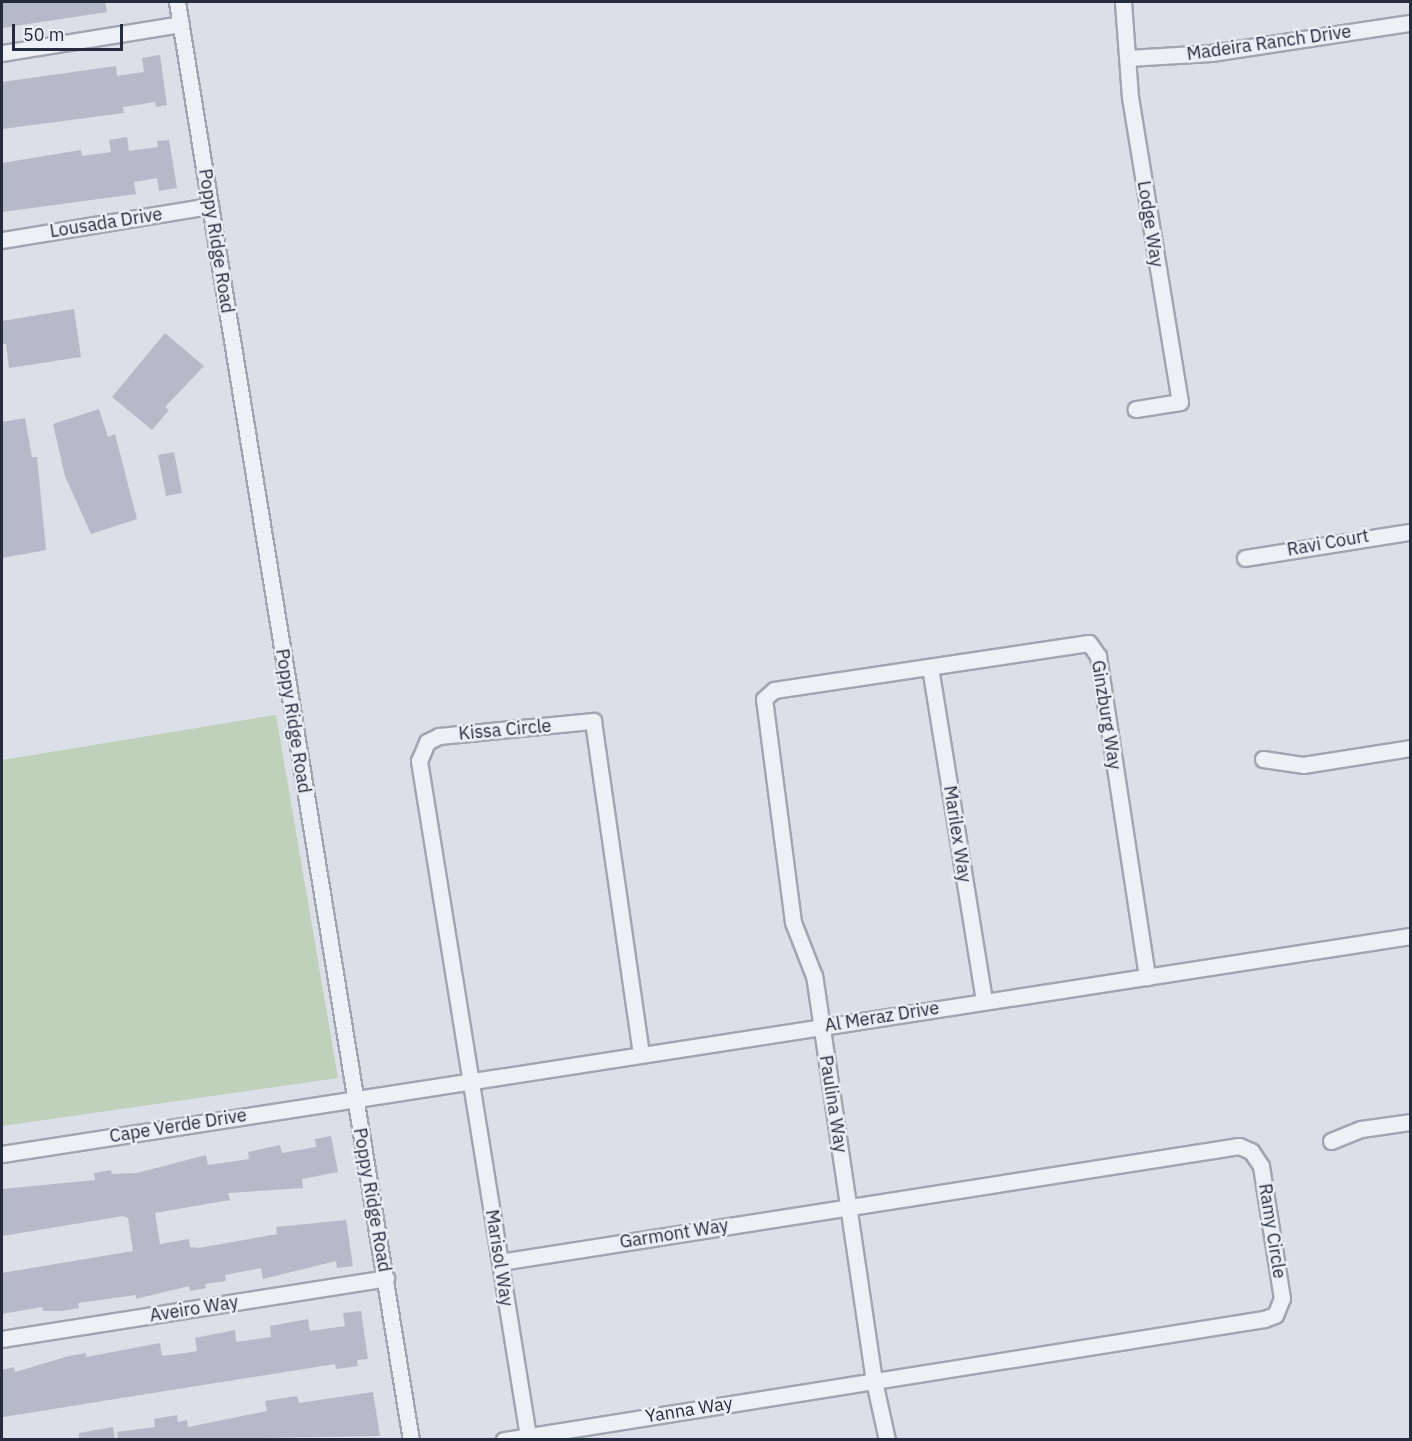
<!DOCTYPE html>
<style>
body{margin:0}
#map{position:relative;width:1412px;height:1441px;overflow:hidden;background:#dbdfe7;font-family:"IBM Plex Sans",sans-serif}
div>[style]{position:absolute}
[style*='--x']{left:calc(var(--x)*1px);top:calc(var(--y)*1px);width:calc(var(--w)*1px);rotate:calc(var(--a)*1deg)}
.green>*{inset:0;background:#bfd1bb}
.building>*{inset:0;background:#b4bac7}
.roads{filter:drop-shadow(2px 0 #a0a6b1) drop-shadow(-2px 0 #a0a6b1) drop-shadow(0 2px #a0a6b1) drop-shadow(0 -2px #a0a6b1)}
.minor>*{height:15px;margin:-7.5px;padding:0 7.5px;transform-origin:7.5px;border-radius:7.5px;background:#edf0f5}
span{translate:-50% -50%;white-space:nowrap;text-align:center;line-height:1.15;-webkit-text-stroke:5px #eaeef5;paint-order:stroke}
.street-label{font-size:18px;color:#242c3e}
.frame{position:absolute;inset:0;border:3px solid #242c3e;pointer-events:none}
.scale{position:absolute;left:12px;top:24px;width:111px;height:27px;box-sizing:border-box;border:3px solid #242c3e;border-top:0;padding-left:8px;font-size:18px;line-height:21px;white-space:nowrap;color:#242c3e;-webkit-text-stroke:4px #eaeef5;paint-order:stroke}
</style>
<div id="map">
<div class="green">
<div style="clip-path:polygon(276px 715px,338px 1078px,2px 1126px,2px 760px)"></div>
</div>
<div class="building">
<div style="clip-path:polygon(2px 2px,105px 2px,107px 12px,2px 28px)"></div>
<div style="clip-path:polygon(160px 55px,167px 105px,156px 107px,155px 102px,123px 107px,124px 113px,2px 129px,2px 82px,116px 66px,117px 76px,144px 72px,142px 58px)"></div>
<div style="clip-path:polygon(127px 137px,129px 151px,158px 147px,157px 141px,169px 140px,177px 188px,159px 191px,157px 178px,134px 182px,136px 194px,2px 212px,2px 163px,81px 150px,82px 156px,111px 152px,109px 140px)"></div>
<div style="clip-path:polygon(74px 309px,81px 357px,9px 368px,6px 344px,2px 344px,2px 321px)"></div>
<div style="clip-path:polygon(165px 333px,204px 366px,165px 407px,169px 410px,152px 430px,112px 397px)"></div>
<div style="clip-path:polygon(99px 409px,108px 437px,115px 434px,137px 519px,91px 534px,65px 476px,53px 424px)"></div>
<div style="clip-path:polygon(25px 418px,32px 457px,37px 457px,46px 550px,2px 558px,2px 422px)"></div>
<div style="clip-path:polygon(174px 452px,182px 493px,166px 496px,158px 455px)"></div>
<div style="clip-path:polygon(331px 1136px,338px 1172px,302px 1179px,303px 1188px,228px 1193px,230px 1200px,155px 1213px,160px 1244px,189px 1239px,190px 1247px,199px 1248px,277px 1234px,276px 1227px,346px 1220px,353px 1266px,337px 1268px,336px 1261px,263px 1279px,261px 1268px,225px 1275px,226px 1281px,205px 1284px,206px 1288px,190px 1291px,189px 1286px,136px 1299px,136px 1295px,78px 1303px,79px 1308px,62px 1311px,43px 1311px,42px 1307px,2px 1314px,2px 1273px,133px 1251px,128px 1218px,123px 1216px,2px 1236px,2px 1189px,95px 1180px,94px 1173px,111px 1170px,112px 1174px,137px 1173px,206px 1155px,208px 1165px,249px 1159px,248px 1152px,280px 1145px,282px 1153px,316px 1147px,315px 1139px)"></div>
<div style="clip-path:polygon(361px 1311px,368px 1359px,357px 1360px,358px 1366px,336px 1369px,335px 1364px,3px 1417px,2px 1370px,14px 1367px,15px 1372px,69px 1356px,86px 1353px,86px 1357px,160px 1343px,162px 1356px,186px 1353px,197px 1351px,195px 1338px,235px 1330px,236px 1342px,271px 1337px,270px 1326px,308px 1319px,310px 1331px,345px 1326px,343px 1313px)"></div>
<div style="clip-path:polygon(373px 1392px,380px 1436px,118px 1440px,117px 1432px,155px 1427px,154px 1419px,177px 1415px,178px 1422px,187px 1420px,188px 1427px,267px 1411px,265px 1401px,297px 1396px,299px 1403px)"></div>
<div style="clip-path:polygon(113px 1427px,115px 1440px,79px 1440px,79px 1433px)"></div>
</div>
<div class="roads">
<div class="minor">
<div style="--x:177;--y:2;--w:1457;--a:80.76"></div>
<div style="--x:1123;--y:2;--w:95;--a:85.8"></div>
<div style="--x:1130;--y:97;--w:309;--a:80.7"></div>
<div style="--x:1180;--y:402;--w:45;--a:171"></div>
<div style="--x:2;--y:53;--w:181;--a:-9.2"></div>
<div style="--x:1128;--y:58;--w:83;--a:-3.4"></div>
<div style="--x:1211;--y:53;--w:201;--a:-8.6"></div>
<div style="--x:2;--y:240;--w:211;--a:-9.3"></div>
<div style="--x:1245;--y:558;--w:167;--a:-9"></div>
<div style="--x:930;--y:667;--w:339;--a:80.8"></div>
<div style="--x:1263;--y:759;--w:40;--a:8.5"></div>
<div style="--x:1303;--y:765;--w:108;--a:-9"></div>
<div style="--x:1331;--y:1141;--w:32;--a:-22"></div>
<div style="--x:1361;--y:1129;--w:49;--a:-8.1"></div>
<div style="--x:2;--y:1154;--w:1425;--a:-8.8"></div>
<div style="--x:500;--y:1262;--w:748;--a:-8.92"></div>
<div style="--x:1239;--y:1146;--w:13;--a:23"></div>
<div style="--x:1251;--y:1151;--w:18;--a:56"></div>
<div style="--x:1261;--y:1166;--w:134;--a:81"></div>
<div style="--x:1282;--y:1298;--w:18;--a:112"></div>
<div style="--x:1275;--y:1315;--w:12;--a:160"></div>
<div style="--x:1264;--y:1319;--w:770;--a:170.95"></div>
<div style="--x:2;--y:1339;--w:389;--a:-9"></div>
<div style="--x:528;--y:1436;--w:684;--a:-99.17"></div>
<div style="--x:419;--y:761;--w:21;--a:-67"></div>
<div style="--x:427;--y:742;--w:13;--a:-27"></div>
<div style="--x:439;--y:736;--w:155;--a:-5.6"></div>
<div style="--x:593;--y:721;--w:337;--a:81.8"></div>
<div style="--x:887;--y:1440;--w:60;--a:-102.4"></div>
<div style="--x:874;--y:1381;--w:409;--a:-98.4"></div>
<div style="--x:814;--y:976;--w:58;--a:-111.3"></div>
<div style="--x:793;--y:922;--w:225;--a:-97.4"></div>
<div style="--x:764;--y:699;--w:13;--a:-42"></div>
<div style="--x:774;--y:690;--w:318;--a:-8.5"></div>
<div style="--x:1089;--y:643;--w:16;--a:55"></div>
<div style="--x:1098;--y:656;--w:325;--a:81.3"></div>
</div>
</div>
<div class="street-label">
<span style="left:1269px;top:43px;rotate:-8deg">Madeira Ranch Drive</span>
<span style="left:106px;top:223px;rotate:-9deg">Lousada Drive</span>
<span style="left:1150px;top:224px;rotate:81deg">Lodge Way</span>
<span style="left:216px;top:241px;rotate:81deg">Poppy Ridge Road</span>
<span style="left:1328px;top:543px;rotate:-10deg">Ravi Court</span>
<span style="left:1106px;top:715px;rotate:81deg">Ginzburg Way</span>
<span style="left:293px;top:721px;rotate:81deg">Poppy Ridge Road</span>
<span style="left:505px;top:730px;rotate:-5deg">Kissa Circle</span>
<span style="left:957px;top:834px;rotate:81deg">Marilex Way</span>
<span style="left:882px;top:1017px;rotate:-9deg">Al Meraz Drive</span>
<span style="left:833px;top:1104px;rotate:81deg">Paulina Way</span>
<span style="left:178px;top:1126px;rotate:-9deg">Cape Verde Drive</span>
<span style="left:372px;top:1200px;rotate:80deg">Poppy Ridge Road</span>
<span style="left:1272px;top:1231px;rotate:81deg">Ramy Circle</span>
<span style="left:674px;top:1234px;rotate:-9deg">Garmont Way</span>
<span style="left:499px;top:1258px;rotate:81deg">Marisol Way</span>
<span style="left:194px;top:1309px;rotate:-9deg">Aveiro Way</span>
<span style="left:689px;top:1410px;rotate:-9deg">Yanna Way</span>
</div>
<div class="frame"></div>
<div class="scale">50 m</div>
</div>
